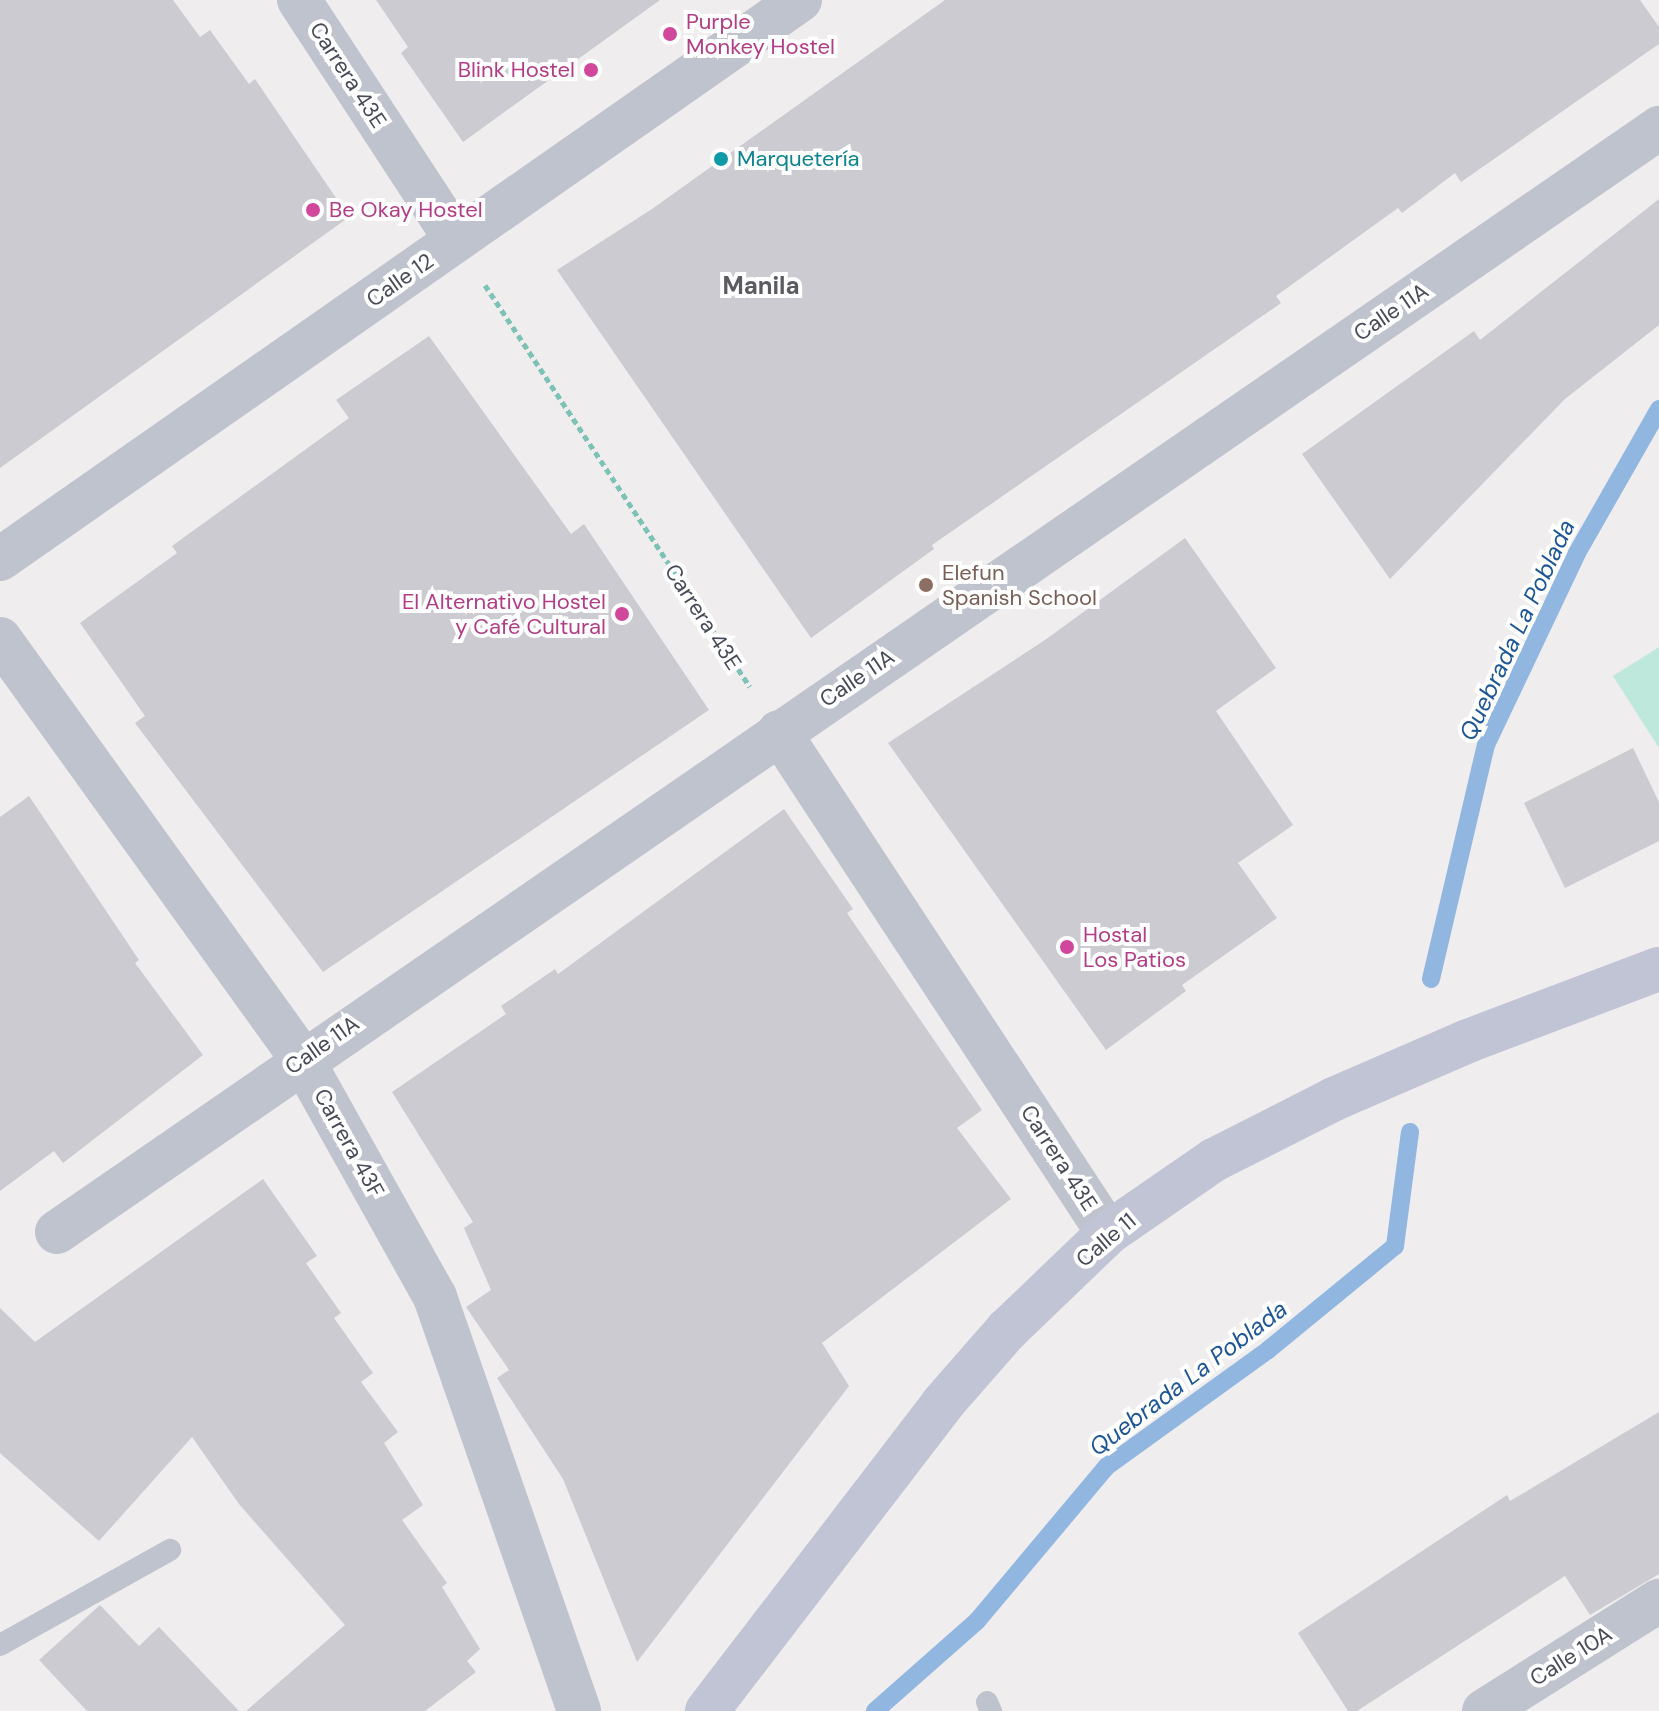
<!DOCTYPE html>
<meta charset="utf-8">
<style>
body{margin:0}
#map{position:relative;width:1659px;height:1711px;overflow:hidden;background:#efeded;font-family:"DM Sans",sans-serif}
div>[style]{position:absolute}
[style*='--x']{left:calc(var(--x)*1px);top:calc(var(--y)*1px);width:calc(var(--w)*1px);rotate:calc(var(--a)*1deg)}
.green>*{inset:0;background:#bfe8dd}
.stream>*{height:18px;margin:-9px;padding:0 9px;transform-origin:9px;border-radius:9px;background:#91b6e0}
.building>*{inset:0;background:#cbcbd1}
.path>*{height:5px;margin-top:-2.5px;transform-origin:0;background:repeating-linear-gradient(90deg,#7cc2b6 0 6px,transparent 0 10px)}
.service>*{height:22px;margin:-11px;padding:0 11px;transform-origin:11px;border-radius:11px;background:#bfc3cd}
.minor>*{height:44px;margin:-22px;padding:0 22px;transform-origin:22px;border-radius:22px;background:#bfc3cd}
.secondary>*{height:44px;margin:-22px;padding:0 22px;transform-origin:22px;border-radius:22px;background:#c1c4d4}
.dots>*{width:22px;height:22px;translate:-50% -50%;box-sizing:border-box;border:4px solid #fff;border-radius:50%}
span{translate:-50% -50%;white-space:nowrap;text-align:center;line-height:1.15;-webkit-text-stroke:8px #fff;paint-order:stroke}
.hotel-label{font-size:22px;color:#b23c85}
.left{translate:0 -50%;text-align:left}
.right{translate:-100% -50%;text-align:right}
.street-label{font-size:22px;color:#474b58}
.culture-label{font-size:22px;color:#0d838f}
.education-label{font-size:22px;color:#785e54}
.neighbourhood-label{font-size:24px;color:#5a5b61;font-weight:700}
.water-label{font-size:24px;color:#1d5595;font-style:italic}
</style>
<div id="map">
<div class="green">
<div style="clip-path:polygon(1659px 647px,1659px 748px,1613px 676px)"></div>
</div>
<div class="stream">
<div style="--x:1431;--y:979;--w:240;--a:-76.8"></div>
<div style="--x:1486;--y:745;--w:212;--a:-64.6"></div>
<div style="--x:1577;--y:553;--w:166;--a:-60.3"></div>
<div style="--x:875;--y:1711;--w:136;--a:-41.4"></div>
<div style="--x:977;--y:1621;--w:201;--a:-50"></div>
<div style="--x:1106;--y:1467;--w:200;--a:-35.8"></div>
<div style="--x:1268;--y:1350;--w:164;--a:-39.3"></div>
<div style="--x:1395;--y:1246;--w:115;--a:-82.5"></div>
</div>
<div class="building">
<div style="clip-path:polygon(0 0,173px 0,200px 37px,210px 30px,249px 84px,255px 79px,349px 217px,0 468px)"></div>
<div style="clip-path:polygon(376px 0,660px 0,463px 142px,401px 53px,408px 47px)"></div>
<div style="clip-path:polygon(945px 0,1640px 0,1659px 27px,1659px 44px,1461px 182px,1455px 173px,1402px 213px,1398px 208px,1276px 296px,1281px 303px,932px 545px,934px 549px,811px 638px,557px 270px,652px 209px)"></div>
<div style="clip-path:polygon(1659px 199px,1659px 325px,1565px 399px,1390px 579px,1302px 454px,1474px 331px,1480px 340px)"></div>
<div style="clip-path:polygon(429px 336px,571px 534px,584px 524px,709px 710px,323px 972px,135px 723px,145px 716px,80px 623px,177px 553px,172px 546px,349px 418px,336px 400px)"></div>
<div style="clip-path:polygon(1185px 538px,1276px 668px,1216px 711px,1293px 825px,1238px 863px,1277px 918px,1182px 985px,1186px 991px,1106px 1050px,888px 743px,1045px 640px)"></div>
<div style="clip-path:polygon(1633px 748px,1659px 802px,1659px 841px,1565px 888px,1524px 803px)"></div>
<div style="clip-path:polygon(29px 796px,139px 960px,135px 963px,203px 1055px,63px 1163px,54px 1151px,0 1191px,0 817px)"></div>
<div style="clip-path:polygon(784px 809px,853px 909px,847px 913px,982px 1110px,957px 1128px,1011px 1199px,822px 1343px,849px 1386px,637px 1662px,563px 1479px,497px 1378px,509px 1370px,466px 1307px,491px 1290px,464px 1228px,473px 1222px,392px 1092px,506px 1014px,501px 1006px,555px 969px,558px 974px)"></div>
<div style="clip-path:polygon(263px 1179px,317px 1256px,306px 1263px,341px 1313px,334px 1318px,373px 1373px,361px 1382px,398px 1432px,384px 1443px,423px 1505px,402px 1520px,447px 1583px,442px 1587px,480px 1649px,467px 1661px,476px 1672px,425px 1711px,246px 1711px,345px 1625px,239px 1504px,192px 1437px,99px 1541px,0 1453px,0 1308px,35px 1342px)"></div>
<div style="clip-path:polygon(1659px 1412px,1659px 1574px,1590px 1615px,1565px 1576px,1357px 1711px,1348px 1711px,1298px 1633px,1507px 1495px,1510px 1501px)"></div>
<div style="clip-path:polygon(100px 1605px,139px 1646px,159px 1627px,239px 1711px,87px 1711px,39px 1660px)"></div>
</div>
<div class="path">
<div style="--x:485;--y:285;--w:481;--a:56.6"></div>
</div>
<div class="service">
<div style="--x:0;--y:1645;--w:195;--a:-29.2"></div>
<div style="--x:987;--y:1702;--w:10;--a:66"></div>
</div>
<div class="minor">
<div style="--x:299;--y:0;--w:287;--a:56.8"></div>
<div style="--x:0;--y:559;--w:976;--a:-34.94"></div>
<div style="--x:0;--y:639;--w:517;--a:54.28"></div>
<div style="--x:302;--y:1059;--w:273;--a:60.8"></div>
<div style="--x:435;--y:1297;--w:438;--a:70.8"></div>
<div style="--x:779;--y:732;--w:599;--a:56.71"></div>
<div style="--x:57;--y:1232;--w:1946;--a:-34.57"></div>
<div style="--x:1484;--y:1711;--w:207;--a:-32.2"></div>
</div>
<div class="secondary">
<div style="--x:707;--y:1711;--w:388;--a:-52.5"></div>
<div style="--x:943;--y:1403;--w:97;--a:-48.8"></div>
<div style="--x:1007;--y:1330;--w:140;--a:-43.8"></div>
<div style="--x:1108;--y:1233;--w:129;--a:-34.6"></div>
<div style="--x:1214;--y:1160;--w:135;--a:-26.9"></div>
<div style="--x:1334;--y:1099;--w:146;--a:-23.4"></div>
<div style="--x:1468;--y:1041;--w:204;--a:-20.7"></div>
</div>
<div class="dots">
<div style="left:670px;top:34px;background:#d1479c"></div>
<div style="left:591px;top:70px;background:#d1479c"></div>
<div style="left:721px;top:159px;background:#0f9aa8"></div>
<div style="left:313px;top:210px;background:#d1479c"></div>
<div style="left:926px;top:585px;background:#8d6e63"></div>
<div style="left:622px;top:614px;background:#d1479c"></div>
<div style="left:1067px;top:947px;background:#d1479c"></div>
</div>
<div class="hotel-label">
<span class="left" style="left:686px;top:34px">Purple<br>Monkey Hostel</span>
<span class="right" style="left:575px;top:70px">Blink Hostel</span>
<span class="left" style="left:329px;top:210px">Be Okay Hostel</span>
<span class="right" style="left:606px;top:614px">El Alternativo Hostel<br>y Café Cultural</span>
<span class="left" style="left:1083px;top:947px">Hostal<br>Los Patios</span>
</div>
<div class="street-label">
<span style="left:348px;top:75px;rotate:57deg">Carrera 43E</span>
<span style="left:400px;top:280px;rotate:-35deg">Calle 12</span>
<span style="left:1391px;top:312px;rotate:-34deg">Calle 11A</span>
<span style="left:703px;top:617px;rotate:57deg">Carrera 43E</span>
<span style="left:857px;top:678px;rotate:-34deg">Calle 11A</span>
<span style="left:322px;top:1045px;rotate:-35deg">Calle 11A</span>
<span style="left:349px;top:1143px;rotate:61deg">Carrera 43F</span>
<span style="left:1059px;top:1158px;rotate:57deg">Carrera 43E</span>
<span style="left:1106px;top:1240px;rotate:-40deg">Calle 11</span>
<span style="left:1571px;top:1656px;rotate:-32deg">Calle 10A</span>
</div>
<div class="culture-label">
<span class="left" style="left:737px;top:159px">Marquetería</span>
</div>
<div class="education-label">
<span class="left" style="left:942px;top:585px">Elefun<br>Spanish School</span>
</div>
<div class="neighbourhood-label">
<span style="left:761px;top:286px">Manila</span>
</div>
<div class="water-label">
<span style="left:1517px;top:630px;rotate:-65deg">Quebrada La Poblada</span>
<span style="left:1188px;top:1378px;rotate:-37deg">Quebrada La Poblada</span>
</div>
</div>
